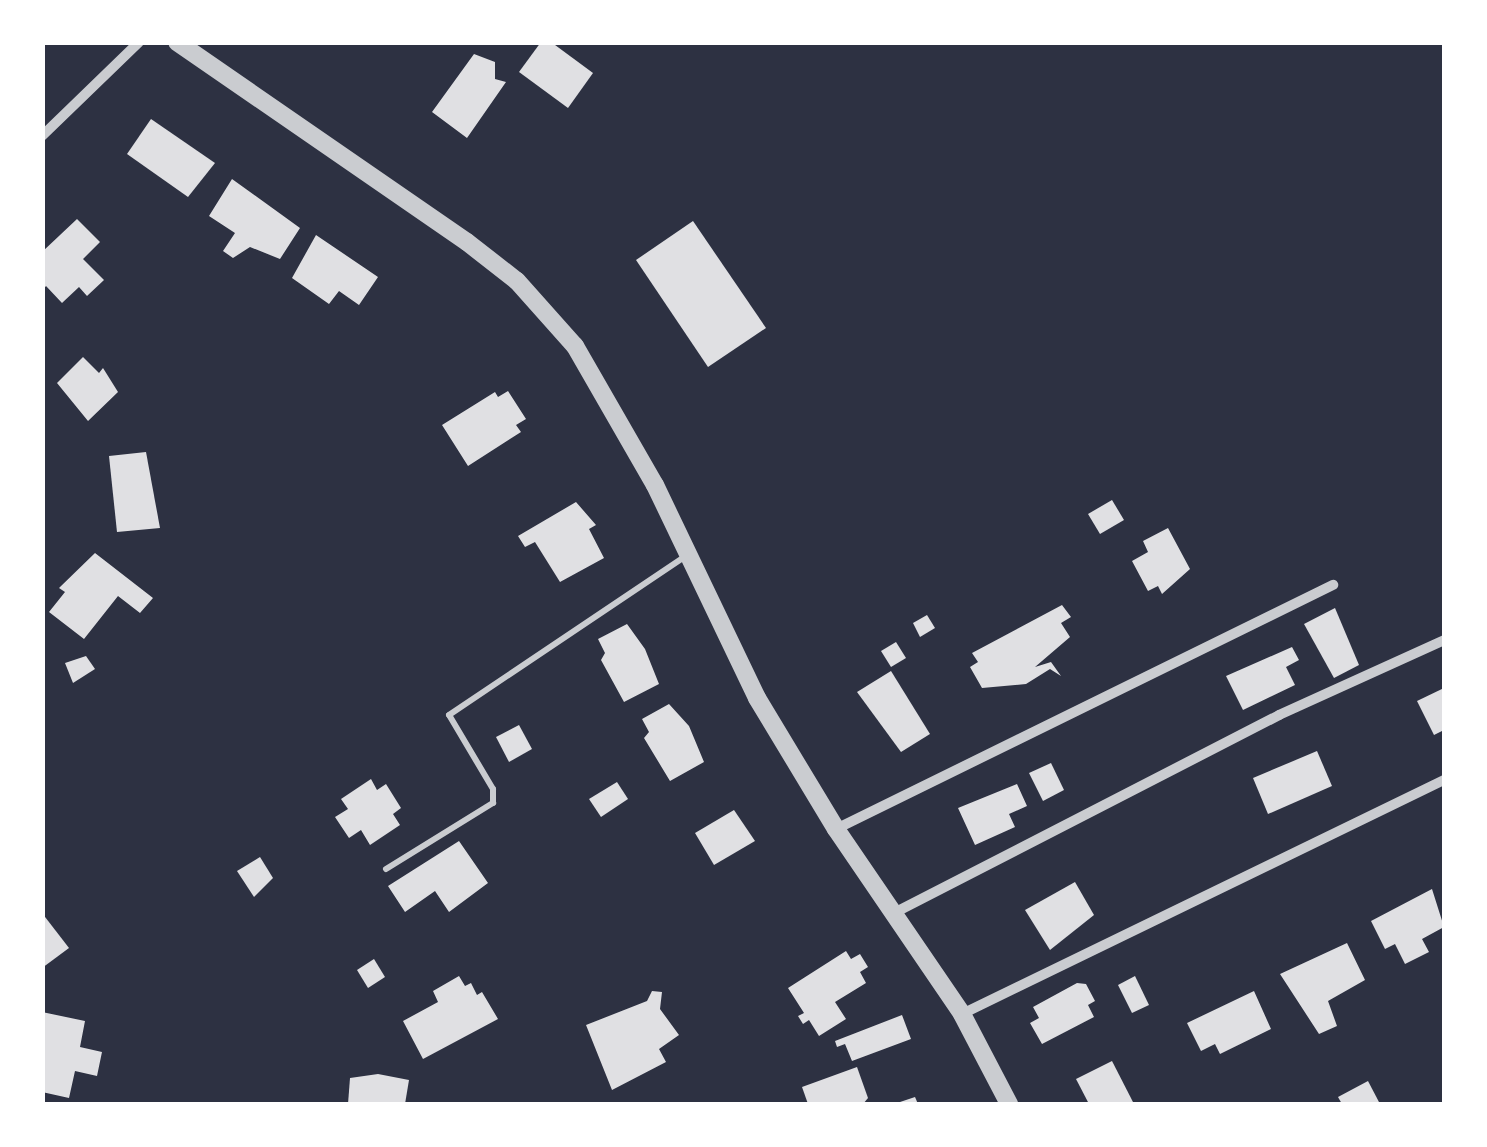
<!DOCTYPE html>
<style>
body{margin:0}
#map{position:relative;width:1487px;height:1147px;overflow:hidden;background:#2d3142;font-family:Signika,sans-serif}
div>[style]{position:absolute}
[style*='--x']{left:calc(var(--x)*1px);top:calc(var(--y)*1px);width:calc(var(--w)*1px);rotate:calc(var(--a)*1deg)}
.building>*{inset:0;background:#e0e0e3}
.service>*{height:6px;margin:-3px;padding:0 3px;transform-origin:3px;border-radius:3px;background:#caccd0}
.minor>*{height:10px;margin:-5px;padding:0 5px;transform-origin:5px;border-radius:5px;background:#caccd0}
.tertiary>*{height:18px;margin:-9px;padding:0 9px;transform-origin:9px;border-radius:9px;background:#caccd0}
span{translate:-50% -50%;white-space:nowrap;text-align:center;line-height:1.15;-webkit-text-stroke:8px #fff;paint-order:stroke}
.frame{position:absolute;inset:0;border:45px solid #fff;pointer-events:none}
</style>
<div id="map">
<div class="building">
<div style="clip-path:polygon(541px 42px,551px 42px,593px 73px,568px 108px,519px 72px)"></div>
<div style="clip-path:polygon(474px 54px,495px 62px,495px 79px,506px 82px,467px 138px,432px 112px)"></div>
<div style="clip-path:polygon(151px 119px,215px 163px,188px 197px,127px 154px)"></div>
<div style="clip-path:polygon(232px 179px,300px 228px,280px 259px,250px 247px,233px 258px,223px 251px,235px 233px,209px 216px)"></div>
<div style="clip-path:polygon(77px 219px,100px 242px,83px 259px,104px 280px,87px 296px,79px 287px,62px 303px,46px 286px,42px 291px,42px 252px)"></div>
<div style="clip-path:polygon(693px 221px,766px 328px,708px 367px,636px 260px)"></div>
<div style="clip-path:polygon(316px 235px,378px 277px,359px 305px,339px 291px,329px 304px,292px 278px)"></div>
<div style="clip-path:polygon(83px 357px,99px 373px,103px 368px,118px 392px,88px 421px,57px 383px)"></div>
<div style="clip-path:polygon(508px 391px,526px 419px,516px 425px,521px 432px,468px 466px,442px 425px,495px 392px,498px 397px)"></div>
<div style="clip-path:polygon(146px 452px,160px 528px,117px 532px,109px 456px)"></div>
<div style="clip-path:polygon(1112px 500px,1124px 520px,1100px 534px,1088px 514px)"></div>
<div style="clip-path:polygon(576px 502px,596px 525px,589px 529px,604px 558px,560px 582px,535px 542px,525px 547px,518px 536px)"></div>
<div style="clip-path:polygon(1168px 528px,1190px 569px,1162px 594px,1158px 586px,1148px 591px,1132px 561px,1148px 552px,1143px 541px)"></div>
<div style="clip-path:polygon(95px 553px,153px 598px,140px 613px,118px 596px,84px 639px,49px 612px,65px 592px,59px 588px)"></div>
<div style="clip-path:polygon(1062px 605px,1071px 617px,1061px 623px,1070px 637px,1035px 667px,1051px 662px,1061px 676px,1050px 669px,1026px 684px,982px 688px,970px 667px,978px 662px,972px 653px)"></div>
<div style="clip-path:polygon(1335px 608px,1359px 665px,1334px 678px,1304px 624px)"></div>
<div style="clip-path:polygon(927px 615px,935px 628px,920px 637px,913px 623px)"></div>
<div style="clip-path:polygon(627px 624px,645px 649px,659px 684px,624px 702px,601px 660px,605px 653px,598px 639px)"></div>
<div style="clip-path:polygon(896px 642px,906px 658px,891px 667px,881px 651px)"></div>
<div style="clip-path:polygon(1292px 647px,1299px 660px,1286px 667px,1295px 685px,1243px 710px,1226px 676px)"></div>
<div style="clip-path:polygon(86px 656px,95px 669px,73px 683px,65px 663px)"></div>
<div style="clip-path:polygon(891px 671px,930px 734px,901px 752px,857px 692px)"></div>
<div style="clip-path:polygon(1444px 688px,1444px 730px,1434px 735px,1417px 701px)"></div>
<div style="clip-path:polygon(669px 704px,689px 726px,704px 762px,670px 781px,644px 738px,649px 732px,642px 719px)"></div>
<div style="clip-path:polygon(519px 725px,532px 749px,509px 762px,496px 737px)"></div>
<div style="clip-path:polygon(1317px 751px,1332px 786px,1268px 814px,1253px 778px)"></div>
<div style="clip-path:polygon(1051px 763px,1064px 790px,1043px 801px,1029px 773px)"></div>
<div style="clip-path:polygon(371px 779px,377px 790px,386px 784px,401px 808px,393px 814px,400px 825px,370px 845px,361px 830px,349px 838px,335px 817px,348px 809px,341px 799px)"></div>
<div style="clip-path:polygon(617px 782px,628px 799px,601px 817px,589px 799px)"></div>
<div style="clip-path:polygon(1017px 784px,1027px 806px,1009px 814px,1015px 827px,975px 845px,958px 808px)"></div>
<div style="clip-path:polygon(734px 810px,755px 841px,714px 865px,695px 833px)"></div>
<div style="clip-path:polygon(459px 841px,488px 883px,449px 912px,435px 891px,405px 912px,388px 886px)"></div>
<div style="clip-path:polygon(260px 857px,273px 878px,254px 897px,237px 871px)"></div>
<div style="clip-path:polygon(1075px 882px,1094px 915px,1050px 950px,1025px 910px)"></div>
<div style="clip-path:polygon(1432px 889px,1444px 927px,1422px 939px,1429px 952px,1405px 964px,1395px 944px,1385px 949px,1371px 921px)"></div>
<div style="clip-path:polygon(42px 913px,69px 948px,42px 968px)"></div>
<div style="clip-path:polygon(1347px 943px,1365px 980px,1328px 1001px,1337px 1026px,1319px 1034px,1280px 974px)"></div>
<div style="clip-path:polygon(846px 951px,851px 959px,860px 954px,868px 967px,860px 972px,866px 983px,835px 1002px,846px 1019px,819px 1036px,809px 1020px,803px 1024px,798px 1016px,804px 1013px,788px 988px)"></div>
<div style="clip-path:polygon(374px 959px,385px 977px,368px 988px,357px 970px)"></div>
<div style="clip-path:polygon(459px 976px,465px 986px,471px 983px,477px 995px,482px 992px,498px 1019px,423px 1059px,403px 1021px,438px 1002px,433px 991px)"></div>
<div style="clip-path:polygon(1135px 976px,1149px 1005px,1132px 1013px,1118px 985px)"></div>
<div style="clip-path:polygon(1077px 983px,1086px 984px,1095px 1001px,1088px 1005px,1094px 1017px,1042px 1044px,1030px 1023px,1039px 1018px,1033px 1007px)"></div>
<div style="clip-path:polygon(652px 991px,662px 992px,660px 1009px,679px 1035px,659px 1049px,666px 1062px,612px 1090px,586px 1025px,647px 1001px)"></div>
<div style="clip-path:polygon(1254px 991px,1271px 1029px,1220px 1054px,1215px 1044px,1201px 1051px,1187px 1023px)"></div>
<div style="clip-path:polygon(42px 1012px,85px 1021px,80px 1047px,102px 1052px,97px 1076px,75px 1071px,69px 1098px,42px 1092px)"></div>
<div style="clip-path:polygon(902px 1015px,911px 1039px,852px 1061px,845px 1044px,837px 1047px,835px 1041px)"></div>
<div style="clip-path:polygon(1112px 1061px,1134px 1104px,1089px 1104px,1076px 1079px)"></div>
<div style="clip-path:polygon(857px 1067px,868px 1098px,863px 1104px,808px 1104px,802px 1087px)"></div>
<div style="clip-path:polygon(378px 1074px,409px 1080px,405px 1104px,348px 1104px,350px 1078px)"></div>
<div style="clip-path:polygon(1368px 1081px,1380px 1104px,1342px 1104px,1338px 1097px)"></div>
<div style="clip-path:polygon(915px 1097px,918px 1104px,894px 1104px)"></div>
</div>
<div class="service">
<div style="--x:386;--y:869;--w:126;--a:-31.7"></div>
<div style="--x:493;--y:803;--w:14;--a:-90"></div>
<div style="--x:493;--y:789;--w:86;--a:-120.7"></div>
<div style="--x:449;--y:715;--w:283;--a:-33.9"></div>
</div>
<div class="minor">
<div style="--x:42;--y:136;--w:135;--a:-44.1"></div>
<div style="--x:836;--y:829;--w:554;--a:-26.15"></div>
<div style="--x:894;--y:913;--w:433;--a:-27.2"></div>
<div style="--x:1279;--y:715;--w:181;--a:-24.4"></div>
<div style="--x:962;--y:1014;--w:536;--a:-25.9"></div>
</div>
<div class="tertiary">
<div style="--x:177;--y:42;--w:352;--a:34.6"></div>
<div style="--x:467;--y:242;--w:63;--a:38"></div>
<div style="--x:517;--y:281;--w:87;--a:48.3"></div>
<div style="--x:575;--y:346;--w:160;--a:60.1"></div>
<div style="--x:655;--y:485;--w:236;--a:64.4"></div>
<div style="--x:757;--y:698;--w:153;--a:58.9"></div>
<div style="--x:836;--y:829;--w:224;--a:55.7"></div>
<div style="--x:962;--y:1014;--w:102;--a:62.4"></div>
</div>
<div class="frame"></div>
</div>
